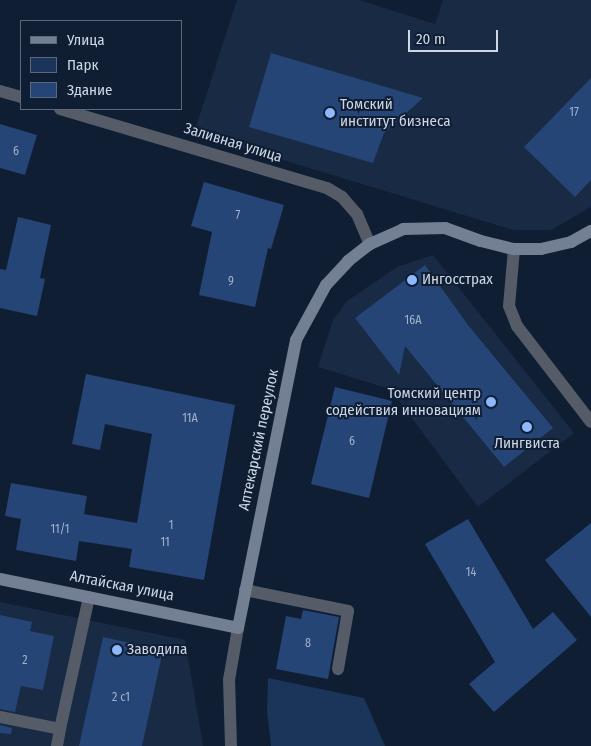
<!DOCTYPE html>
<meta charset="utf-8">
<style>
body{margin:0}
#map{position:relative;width:591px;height:746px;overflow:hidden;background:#101e34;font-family:"Fira Sans Condensed",sans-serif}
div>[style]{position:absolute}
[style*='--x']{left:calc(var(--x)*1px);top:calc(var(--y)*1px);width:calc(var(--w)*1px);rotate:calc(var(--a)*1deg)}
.built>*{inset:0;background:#182a44}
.green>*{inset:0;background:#1b345a}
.building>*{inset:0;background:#254576}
.service>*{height:12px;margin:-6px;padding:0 6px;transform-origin:6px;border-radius:6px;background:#555c68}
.minor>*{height:12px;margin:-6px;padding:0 6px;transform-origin:6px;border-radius:6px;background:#555c68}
.tertiary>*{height:12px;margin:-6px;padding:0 6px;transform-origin:6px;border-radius:6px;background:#555c68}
.secondary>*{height:12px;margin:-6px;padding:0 6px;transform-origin:6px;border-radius:6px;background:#737f92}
.dots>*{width:14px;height:14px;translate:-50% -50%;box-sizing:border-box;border:2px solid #101e34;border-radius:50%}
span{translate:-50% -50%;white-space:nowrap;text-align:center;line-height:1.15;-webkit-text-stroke:4px #101e34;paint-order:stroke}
.number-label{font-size:12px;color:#a3b2ca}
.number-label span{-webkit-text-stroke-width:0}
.poi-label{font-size:15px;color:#cdd7e6}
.left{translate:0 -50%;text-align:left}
.right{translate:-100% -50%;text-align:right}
.street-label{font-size:15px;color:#cdd7e6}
.legend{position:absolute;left:20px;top:20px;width:162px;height:90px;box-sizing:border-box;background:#101e34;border:1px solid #5c687b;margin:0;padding:6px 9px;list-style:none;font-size:15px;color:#cdd7e6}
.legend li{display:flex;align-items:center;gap:10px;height:25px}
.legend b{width:25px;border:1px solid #5c687b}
.scale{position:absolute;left:408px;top:30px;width:90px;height:22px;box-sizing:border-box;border:2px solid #cdd7e6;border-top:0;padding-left:6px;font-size:15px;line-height:18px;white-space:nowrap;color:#cdd7e6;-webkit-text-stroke:4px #101e34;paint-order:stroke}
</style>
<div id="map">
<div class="built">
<div style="clip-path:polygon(237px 0,359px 0,435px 24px,443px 0,591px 0,591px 207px,551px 230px,513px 230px,194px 133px)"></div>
<div style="clip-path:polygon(433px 255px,574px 433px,478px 507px,390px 389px,318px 367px,333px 320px,347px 301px,397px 267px)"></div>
<div style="clip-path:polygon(0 602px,185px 640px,203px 746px,0 746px)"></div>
</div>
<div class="green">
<div style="clip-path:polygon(268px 678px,364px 698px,385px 746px,271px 746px,267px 711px)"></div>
</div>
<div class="building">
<div style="clip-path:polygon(271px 53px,423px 98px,384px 133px,373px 163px,249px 127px)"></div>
<div style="clip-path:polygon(591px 78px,591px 180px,575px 197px,524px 147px)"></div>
<div style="clip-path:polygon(0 124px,37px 135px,25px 175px,0 168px)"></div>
<div style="clip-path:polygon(204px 182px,284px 205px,271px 249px,268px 248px,255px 307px,199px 295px,212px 232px,191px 226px)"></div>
<div style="clip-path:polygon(18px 217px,51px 225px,40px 278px,45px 279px,37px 316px,0 308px,0 269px,6px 270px)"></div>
<div style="clip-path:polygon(425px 265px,468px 325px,553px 428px,504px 467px,405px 346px,399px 375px,355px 318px)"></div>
<div style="clip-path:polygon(86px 374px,235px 405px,204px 580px,129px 567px,132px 549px,79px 541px,76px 561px,16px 550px,21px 519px,5px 516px,11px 483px,87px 496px,84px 514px,137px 523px,152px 434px,105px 424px,100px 450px,72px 444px)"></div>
<div style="clip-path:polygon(335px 387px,392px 401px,369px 498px,311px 484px)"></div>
<div style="clip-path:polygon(468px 519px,533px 629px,553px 612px,577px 640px,494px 712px,469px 684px,495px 662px,425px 544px)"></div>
<div style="clip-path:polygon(591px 523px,591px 617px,545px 560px)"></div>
<div style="clip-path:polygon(303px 610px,339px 617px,328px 679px,276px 669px,286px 616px,301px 619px)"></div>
<div style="clip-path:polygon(0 615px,32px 622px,30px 631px,54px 636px,43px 690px,21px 686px,15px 712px,0 709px)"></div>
<div style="clip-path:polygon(103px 637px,163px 650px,142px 746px,79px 746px)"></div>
<div style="clip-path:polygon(0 725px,12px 728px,11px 734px,0 733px)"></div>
</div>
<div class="service">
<div style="--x:245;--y:590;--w:105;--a:11.5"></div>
<div style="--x:348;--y:611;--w:59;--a:99.8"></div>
<div style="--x:0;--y:717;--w:61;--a:11.3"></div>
<div style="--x:60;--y:729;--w:135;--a:-77.6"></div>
<div style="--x:57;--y:746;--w:17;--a:-80"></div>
</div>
<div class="minor">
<div style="--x:0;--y:91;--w:22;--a:16"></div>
<div style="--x:60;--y:109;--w:278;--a:16.5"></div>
<div style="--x:327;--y:188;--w:17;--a:31"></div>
<div style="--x:342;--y:197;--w:23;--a:49"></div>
<div style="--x:357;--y:214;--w:33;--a:67"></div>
<div style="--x:514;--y:249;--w:57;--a:95"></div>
<div style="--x:509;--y:306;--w:22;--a:68"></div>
<div style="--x:517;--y:326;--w:121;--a:52.4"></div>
</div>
<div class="tertiary">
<div style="--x:231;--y:746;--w:66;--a:-91.7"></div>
<div style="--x:229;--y:680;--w:53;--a:-80.2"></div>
</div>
<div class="secondary">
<div style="--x:0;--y:579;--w:243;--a:11.6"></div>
<div style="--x:238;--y:628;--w:294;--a:-78.6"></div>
<div style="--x:296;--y:340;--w:63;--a:-61.4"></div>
<div style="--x:326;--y:285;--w:33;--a:-47"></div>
<div style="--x:348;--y:261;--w:28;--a:-38"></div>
<div style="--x:370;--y:244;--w:36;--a:-24"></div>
<div style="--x:403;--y:229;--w:42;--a:-1.4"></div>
<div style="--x:445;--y:228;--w:38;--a:20"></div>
<div style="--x:481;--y:241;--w:34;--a:14"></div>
<div style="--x:514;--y:249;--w:27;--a:0"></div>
<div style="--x:541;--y:249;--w:31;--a:-13"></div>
<div style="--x:571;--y:242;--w:23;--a:-29"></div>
</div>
<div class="dots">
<div style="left:330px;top:113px;background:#8db9fc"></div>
<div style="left:412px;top:280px;background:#8db9fc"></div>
<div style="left:491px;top:402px;background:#8db9fc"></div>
<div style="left:527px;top:427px;background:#8db9fc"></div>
<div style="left:117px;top:650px;background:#8db9fc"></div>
</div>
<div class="number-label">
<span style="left:574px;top:113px">17</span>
<span style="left:16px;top:152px">6</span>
<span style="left:238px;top:216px">7</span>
<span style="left:231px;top:282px">9</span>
<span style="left:413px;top:321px">16А</span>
<span style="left:190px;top:419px">11А</span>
<span style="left:352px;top:442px">6</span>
<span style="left:171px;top:526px">1</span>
<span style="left:60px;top:530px">11/1</span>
<span style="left:165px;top:543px">11</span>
<span style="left:471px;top:573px">14</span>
<span style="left:308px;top:644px">8</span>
<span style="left:25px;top:661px">2</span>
<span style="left:121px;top:698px">2 с1</span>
</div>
<div class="poi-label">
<span class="left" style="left:340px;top:113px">Томский<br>институт бизнеса</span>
<span class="left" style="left:422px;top:280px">Ингосстрах</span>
<span class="right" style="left:481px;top:402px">Томский центр<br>содействия инновациям</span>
<span style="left:527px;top:444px">Лингвиста</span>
<span class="left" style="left:127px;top:650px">Заводила</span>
</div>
<div class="street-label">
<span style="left:233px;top:143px;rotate:17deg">Заливная улица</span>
<span style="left:259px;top:440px;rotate:-78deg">Аптекарский переулок</span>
<span style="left:122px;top:586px;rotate:11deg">Алтайская улица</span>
</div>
<ul class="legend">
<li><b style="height:6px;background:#737f92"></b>Улица</li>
<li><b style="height:14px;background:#1b345a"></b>Парк</li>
<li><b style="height:14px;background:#254576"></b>Здание</li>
</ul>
<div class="scale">20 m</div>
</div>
